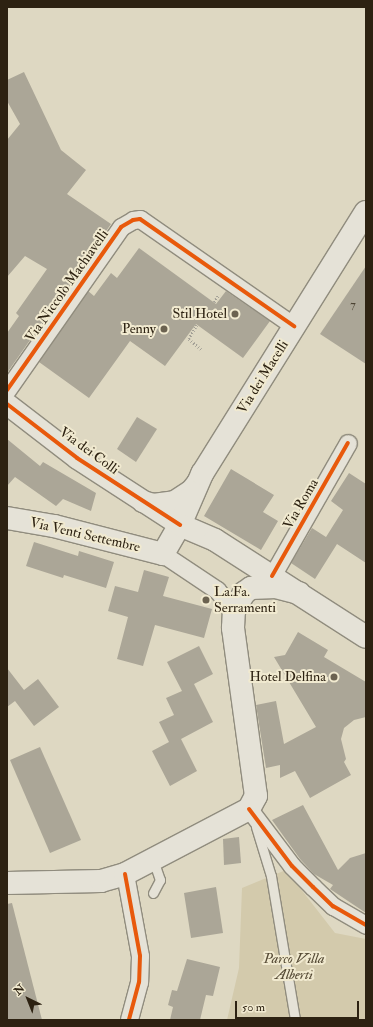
<!DOCTYPE html>
<meta charset="utf-8">
<style>
body{margin:0}
#map{position:relative;width:373px;height:1027px;overflow:hidden;background:#ded8c2;font-family:"IM FELL Double Pica",serif}
div>[style]{position:absolute}
[style*='--x']{left:calc(var(--x)*1px);top:calc(var(--y)*1px);width:calc(var(--w)*1px);rotate:calc(var(--a)*1deg)}
.green>*{inset:0;background:#d3caac}
.building>*{inset:0;background:#aba697}
.path>*{height:2.5px;margin-top:-1.25px;transform-origin:0;background:repeating-linear-gradient(90deg,#a3a096 0 1px,transparent 0 3px)}
.roads{filter:drop-shadow(1px 0 #908c7e) drop-shadow(-1px 0 #908c7e) drop-shadow(0 1px #908c7e) drop-shadow(0 -1px #908c7e)}
.service>*{height:9px;margin:-4.5px;padding:0 4.5px;transform-origin:4.5px;border-radius:4.5px;background:#e5e2d7}
.minor>*{height:17px;margin:-8.5px;padding:0 8.5px;transform-origin:8.5px;border-radius:8.5px;background:#e5e2d7}
.tertiary>*{height:21px;margin:-10.5px;padding:0 10.5px;transform-origin:10.5px;border-radius:10.5px;background:#e5e2d7}
.secondary>*{height:22px;margin:-11px;padding:0 11px;transform-origin:11px;border-radius:11px;background:#e5e2d7}
.cycleway>*{height:4px;margin:-2px;padding:0 2px;transform-origin:2px;border-radius:2px;background:#e8590c}
.dots>*{width:11px;height:11px;translate:-50% -50%;box-sizing:border-box;border:2px solid #f1ead0;border-radius:50%}
span{translate:-50% -50%;white-space:nowrap;text-align:center;line-height:1.15;-webkit-text-stroke:4px #f1ead0;paint-order:stroke}
.number-label{font-size:12px;color:#4c4333}
.number-label span{-webkit-text-stroke-width:0}
.street-label{font-size:14px;color:#2d2212}
.poi-label{font-size:14px;color:#2d2212}
.right{translate:-100% -50%;text-align:right}
.left{translate:0 -50%;text-align:left}
.park-label{font-size:14px;color:#544934;font-style:italic}
.frame{position:absolute;inset:0;border:8px solid #2d2212;pointer-events:none}
.north{position:absolute;left:8px;top:979px;width:40px;height:40px;-webkit-text-stroke:3px #f1ead0;paint-order:stroke;rotate:317deg;font-size:11px;font-weight:700;line-height:16px;text-align:center;color:#2d2212}
.north::after{content:'';display:block;margin:auto;width:14px;height:18px;background:#2d2212;clip-path:polygon(50% 0,100% 100%,50% 72%,0 100%)}
.scale{position:absolute;left:235px;top:1001px;width:124px;height:18px;box-sizing:border-box;border:2px solid #2d2212;border-top:0;padding-left:5px;font-size:12px;line-height:14px;white-space:nowrap;color:#2d2212;-webkit-text-stroke:3px #f1ead0;paint-order:stroke}
</style>
<div id="map">
<div class="green">
<div style="clip-path:polygon(286px 870px,335px 933px,366px 939px,366px 1020px,227px 1020px,239px 968px,242px 888px)"></div>
</div>
<div class="building">
<div style="clip-path:polygon(24px 72px,61px 150px,86px 170px,67px 194px,111px 224px,7px 373px,7px 333px,19px 316px,16px 313px,47px 269px,25px 256px,7px 277px,7px 140px,20px 124px,7px 101px,7px 80px)"></div>
<div style="clip-path:polygon(139px 248px,216px 304px,226px 291px,270px 321px,243px 358px,196px 324px,165px 366px,130px 341px,89px 398px,39px 362px,88px 291px,94px 296px,111px 273px,117px 278px)"></div>
<div style="clip-path:polygon(366px 266px,366px 364px,320px 334px)"></div>
<div style="clip-path:polygon(137px 417px,157px 429px,136px 462px,117px 449px)"></div>
<div style="clip-path:polygon(7px 439px,40px 466px,43px 462px,96px 493px,91px 511px,63px 499px,56px 506px,15px 477px,7px 486px)"></div>
<div style="clip-path:polygon(231px 469px,274px 495px,263px 512px,278px 521px,261px 550px,204px 516px)"></div>
<div style="clip-path:polygon(349px 473px,366px 484px,366px 563px,337px 544px,315px 579px,291px 563px,312px 528px,326px 537px,343px 510px,331px 501px)"></div>
<div style="clip-path:polygon(34px 542px,78px 556px,79px 551px,114px 562px,106px 588px,64px 575px,63px 578px,26px 566px)"></div>
<div style="clip-path:polygon(144px 570px,169px 577px,163px 596px,212px 609px,204px 638px,155px 625px,143px 666px,117px 659px,128px 617px,108px 611px,115px 586px,138px 592px)"></div>
<div style="clip-path:polygon(298px 632px,328px 650px,324px 657px,366px 682px,366px 717px,354px 720px,344px 728px,341px 739px,346px 759px,344px 762px,351px 775px,310px 798px,295px 771px,280px 778px,280px 765px,266px 768px,256px 705px,276px 701px,284px 744px,316px 727px,274px 657px,285px 655px)"></div>
<div style="clip-path:polygon(199px 646px,213px 674px,194px 684px,213px 722px,181px 739px,197px 771px,170px 786px,152px 751px,169px 742px,159px 722px,174px 715px,166px 698px,182px 691px,167px 662px)"></div>
<div style="clip-path:polygon(7px 668px,24px 690px,38px 679px,59px 707px,34px 726px,15px 701px,7px 707px)"></div>
<div style="clip-path:polygon(40px 747px,81px 840px,50px 853px,10px 760px)"></div>
<div style="clip-path:polygon(303px 805px,338px 870px,350px 858px,366px 853px,366px 913px,330px 889px,333px 885px,314px 874px,300px 859px,272px 820px)"></div>
<div style="clip-path:polygon(239px 837px,241px 863px,224px 865px,223px 839px)"></div>
<div style="clip-path:polygon(216px 887px,223px 933px,191px 938px,184px 893px)"></div>
<div style="clip-path:polygon(12px 903px,42px 1020px,7px 1020px,7px 904px)"></div>
<div style="clip-path:polygon(187px 959px,220px 967px,213px 996px,206px 995px,200px 1020px,170px 1020px,173px 1007px,168px 1005px,172px 990px,177px 991px)"></div>
</div>
<div class="path">
<div style="--x:214;--y:302;--w:9;--a:-58"></div>
<div style="--x:197;--y:325;--w:16;--a:120"></div>
<div style="--x:189;--y:339;--w:17;--a:40"></div>
</div>
<div class="roads">
<div class="service">
<div style="--x:256;--y:827;--w:51;--a:73"></div>
<div style="--x:271;--y:876;--w:146;--a:80.5"></div>
<div style="--x:153;--y:893;--w:15;--a:-62"></div>
<div style="--x:160;--y:880;--w:21;--a:-109"></div>
</div>
<div class="minor">
<div style="--x:7;--y:390;--w:199;--a:-55"></div>
<div style="--x:121;--y:227;--w:14;--a:-30"></div>
<div style="--x:133;--y:220;--w:7;--a:-8"></div>
<div style="--x:140;--y:219;--w:188;--a:34.8"></div>
<div style="--x:163;--y:554;--w:65;--a:33.7"></div>
<div style="--x:217;--y:590;--w:27;--a:51"></div>
<div style="--x:272;--y:576;--w:153;--a:-60.3"></div>
<div style="--x:249;--y:809;--w:71;--a:53"></div>
<div style="--x:292;--y:866;--w:30;--a:45"></div>
<div style="--x:313;--y:887;--w:28;--a:44"></div>
<div style="--x:333;--y:906;--w:38;--a:30"></div>
<div style="--x:125;--y:874;--w:83;--a:79.6"></div>
<div style="--x:140;--y:956;--w:26;--a:92"></div>
<div style="--x:139;--y:982;--w:39;--a:105"></div>
</div>
<div class="tertiary">
<div style="--x:7;--y:404;--w:88;--a:37.6"></div>
<div style="--x:77;--y:458;--w:123;--a:33"></div>
<div style="--x:142;--y:501;--w:11;--a:15"></div>
<div style="--x:153;--y:504;--w:21;--a:-8"></div>
<div style="--x:174;--y:501;--w:20;--a:-33"></div>
<div style="--x:191;--y:490;--w:11;--a:-52"></div>
</div>
<div class="secondary">
<div style="--x:7;--y:518;--w:48;--a:9.7"></div>
<div style="--x:54;--y:526;--w:113;--a:14.4"></div>
<div style="--x:163;--y:554;--w:34;--a:-60"></div>
<div style="--x:180;--y:525;--w:56;--a:-66.7"></div>
<div style="--x:202;--y:474;--w:309;--a:-58"></div>
<div style="--x:180;--y:525;--w:38;--a:23"></div>
<div style="--x:215;--y:540;--w:179;--a:32.7"></div>
<div style="--x:7;--y:883;--w:94;--a:-1.2"></div>
<div style="--x:101;--y:881;--w:25;--a:-16"></div>
<div style="--x:125;--y:874;--w:140;--a:-27.7"></div>
<div style="--x:249;--y:809;--w:15;--a:-62"></div>
<div style="--x:256;--y:796;--w:170;--a:-97.8"></div>
<div style="--x:233;--y:628;--w:17;--a:-87"></div>
<div style="--x:234;--y:611;--w:21;--a:-61"></div>
<div style="--x:244;--y:593;--w:9;--a:-36"></div>
<div style="--x:251;--y:588;--w:25;--a:-2"></div>
<div style="--x:276;--y:587;--w:24;--a:15"></div>
</div>
</div>
<div class="cycleway">
<div style="--x:7;--y:390;--w:199;--a:-55"></div>
<div style="--x:121;--y:227;--w:14;--a:-30"></div>
<div style="--x:133;--y:220;--w:7;--a:-8"></div>
<div style="--x:140;--y:219;--w:188;--a:34.8"></div>
<div style="--x:7;--y:404;--w:88;--a:37.6"></div>
<div style="--x:77;--y:458;--w:123;--a:33"></div>
<div style="--x:272;--y:576;--w:153;--a:-60.3"></div>
<div style="--x:249;--y:809;--w:71;--a:53"></div>
<div style="--x:292;--y:866;--w:30;--a:45"></div>
<div style="--x:313;--y:887;--w:28;--a:44"></div>
<div style="--x:333;--y:906;--w:38;--a:30"></div>
<div style="--x:125;--y:874;--w:83;--a:79.6"></div>
<div style="--x:140;--y:956;--w:26;--a:92"></div>
<div style="--x:139;--y:982;--w:39;--a:105"></div>
</div>
<div class="dots">
<div style="left:235px;top:314px;background:#6b6250"></div>
<div style="left:164px;top:329px;background:#6b6250"></div>
<div style="left:206px;top:600px;background:#6b6250"></div>
<div style="left:334px;top:677px;background:#6b6250"></div>
</div>
<div class="number-label">
<span style="left:353px;top:305px">7</span>
</div>
<div class="street-label">
<span style="left:67px;top:286px;rotate:-55deg">Via Niccolò Machiavelli</span>
<span style="left:263px;top:377px;rotate:-58deg">Via dei Macelli</span>
<span style="left:89px;top:451px;rotate:36deg">Via dei Colli</span>
<span style="left:301px;top:504px;rotate:-60deg">Via Roma</span>
<span style="left:85px;top:535px;rotate:13deg">Via Venti Settembre</span>
</div>
<div class="poi-label">
<span class="right" style="left:227px;top:314px">Stil Hotel</span>
<span class="right" style="left:156px;top:329px">Penny</span>
<span class="left" style="left:214px;top:600px">La.Fa.<br>Serramenti</span>
<span class="right" style="left:326px;top:677px">Hotel Delfina</span>
</div>
<div class="park-label">
<span style="left:294px;top:967px">Parco Villa<br>Alberti</span>
</div>
<div class="frame"></div>
<div class="north">N</div>
<div class="scale">50 m</div>
</div>
